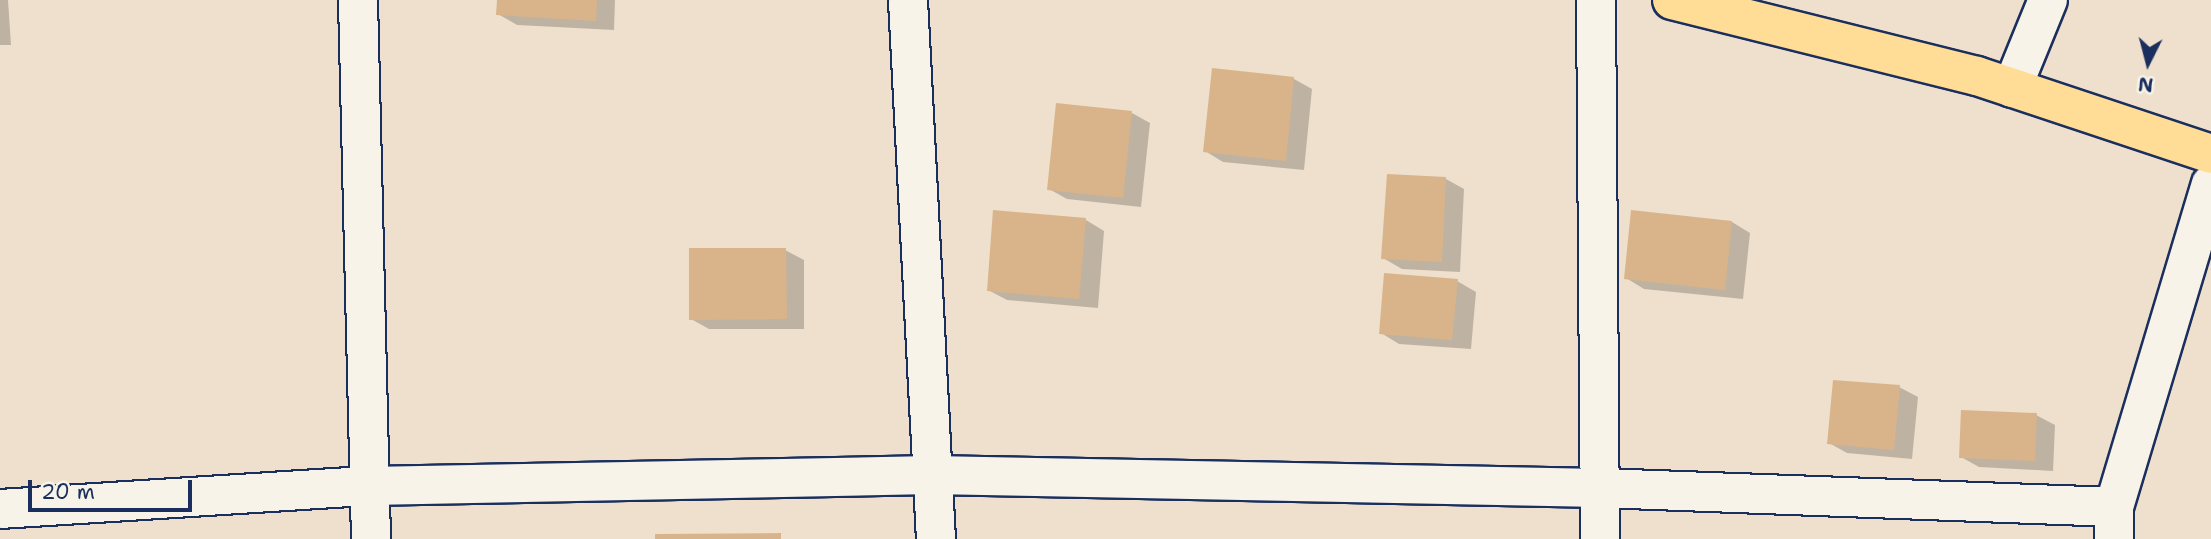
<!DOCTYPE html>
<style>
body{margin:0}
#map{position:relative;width:2211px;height:539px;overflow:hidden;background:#eee0cc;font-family:"Shantell Sans",sans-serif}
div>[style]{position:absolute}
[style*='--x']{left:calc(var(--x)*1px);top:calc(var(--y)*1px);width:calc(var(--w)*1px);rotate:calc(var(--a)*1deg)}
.shadow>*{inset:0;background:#0003}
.building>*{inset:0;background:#d9b48a}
.roads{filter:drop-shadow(2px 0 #1b2f5e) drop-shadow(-2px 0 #1b2f5e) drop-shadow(0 2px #1b2f5e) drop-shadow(0 -2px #1b2f5e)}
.street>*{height:38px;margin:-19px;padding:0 19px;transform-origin:19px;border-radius:19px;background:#f7f3e8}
.highway>*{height:38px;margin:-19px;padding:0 19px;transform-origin:19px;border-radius:19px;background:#ffdd96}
span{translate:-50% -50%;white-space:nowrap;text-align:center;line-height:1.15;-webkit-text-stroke:6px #f7f3e8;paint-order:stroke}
.north{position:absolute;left:2113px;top:28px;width:70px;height:70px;-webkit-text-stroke:5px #f7f3e8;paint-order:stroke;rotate:186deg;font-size:19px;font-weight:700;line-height:28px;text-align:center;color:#1b2f5e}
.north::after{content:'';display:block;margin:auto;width:24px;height:32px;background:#1b2f5e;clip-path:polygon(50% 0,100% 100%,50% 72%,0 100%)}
.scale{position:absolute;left:28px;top:480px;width:164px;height:32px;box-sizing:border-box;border:4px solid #1b2f5e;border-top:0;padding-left:9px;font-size:21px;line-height:24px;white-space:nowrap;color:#1b2f5e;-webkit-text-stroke:5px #f7f3e8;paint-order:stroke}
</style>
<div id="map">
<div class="shadow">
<div style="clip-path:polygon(0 0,8px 0,11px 45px,0 45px)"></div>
<div style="clip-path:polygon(499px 0,615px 0,614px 30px,517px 25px,498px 14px)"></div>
<div style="clip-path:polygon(1213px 70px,1294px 79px,1312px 89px,1304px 170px,1223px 162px,1205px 151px)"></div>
<div style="clip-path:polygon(1132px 113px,1150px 123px,1141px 207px,1067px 199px,1049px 189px)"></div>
<div style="clip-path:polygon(1446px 179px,1464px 189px,1460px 272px,1402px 269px,1383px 258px)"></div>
<div style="clip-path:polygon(1633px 212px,1732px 222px,1750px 233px,1743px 299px,1644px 289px,1626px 278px)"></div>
<div style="clip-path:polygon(1086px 220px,1104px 231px,1098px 308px,1007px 300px,988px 290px)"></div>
<div style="clip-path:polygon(785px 250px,804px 260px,804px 329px,709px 329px,691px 319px)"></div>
<div style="clip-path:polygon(1457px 281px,1476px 292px,1471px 349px,1399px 344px,1381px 333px)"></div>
<div style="clip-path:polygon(1899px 387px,1918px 397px,1912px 459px,1847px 453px,1829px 443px)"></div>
<div style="clip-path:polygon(2036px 415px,2055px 425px,2053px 471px,1979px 467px,1961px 457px)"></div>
</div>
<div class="building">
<div style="clip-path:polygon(497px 0,597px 0,596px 21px,496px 15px)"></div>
<div style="clip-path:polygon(1212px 68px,1294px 77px,1286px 161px,1203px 152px)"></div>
<div style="clip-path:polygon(1056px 103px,1132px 111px,1123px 198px,1047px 190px)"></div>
<div style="clip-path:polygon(1387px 174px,1446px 177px,1442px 262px,1381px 259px)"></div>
<div style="clip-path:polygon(993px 210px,1086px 218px,1079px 299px,987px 291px)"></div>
<div style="clip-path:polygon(1631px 210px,1732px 221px,1725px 290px,1624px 279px)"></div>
<div style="clip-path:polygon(689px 248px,786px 248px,787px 319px,689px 320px)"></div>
<div style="clip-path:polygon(1384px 273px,1458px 279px,1452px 340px,1379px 334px)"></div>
<div style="clip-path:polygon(1833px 380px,1900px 385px,1894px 450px,1827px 444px)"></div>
<div style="clip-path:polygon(1961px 410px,2037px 413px,2035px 461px,1959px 458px)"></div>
<div style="clip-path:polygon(781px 533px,781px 539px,655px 539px,655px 534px)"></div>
</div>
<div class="roads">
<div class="street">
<div style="--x:358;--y:0;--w:539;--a:88.62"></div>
<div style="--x:908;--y:0;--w:540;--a:87.03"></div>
<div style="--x:1596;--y:0;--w:539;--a:89.57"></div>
<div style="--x:2012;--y:88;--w:95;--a:-67.8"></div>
<div style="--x:2114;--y:507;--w:337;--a:-73.3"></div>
<div style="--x:0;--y:509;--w:370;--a:-3.6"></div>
<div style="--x:369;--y:486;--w:563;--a:-1.12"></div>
<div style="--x:932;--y:475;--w:669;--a:1.11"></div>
<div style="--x:1601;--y:488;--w:513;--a:2.12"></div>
<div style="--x:2114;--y:507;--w:32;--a:90"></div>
</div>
<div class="highway">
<div style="--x:1672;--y:0;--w:314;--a:14"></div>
<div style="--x:1977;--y:76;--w:247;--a:18.4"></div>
</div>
</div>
<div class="north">N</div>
<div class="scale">20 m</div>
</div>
